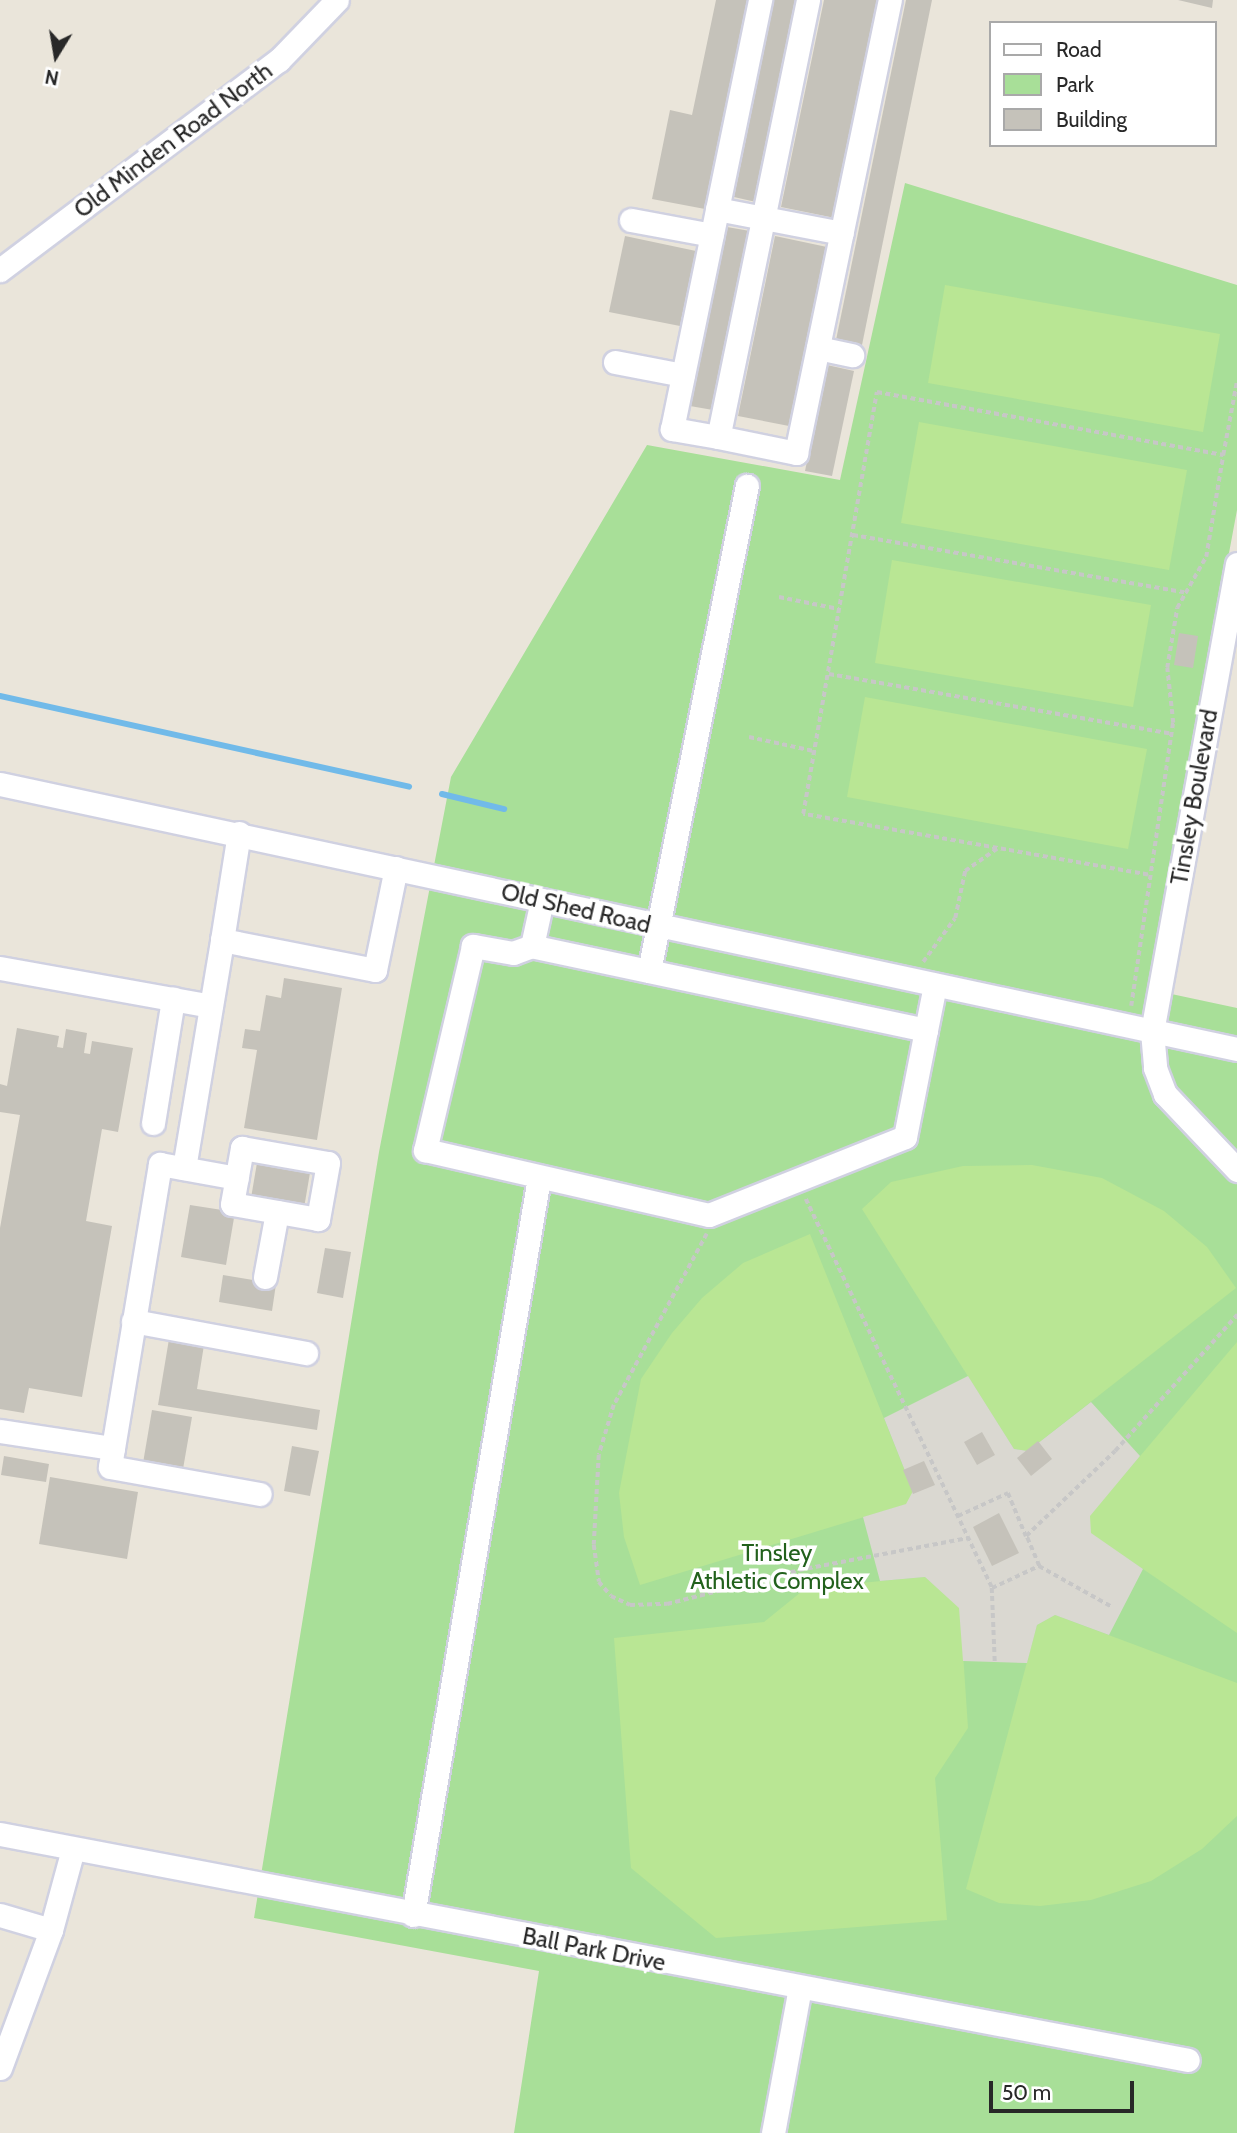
<!DOCTYPE html>
<style>
body{margin:0}
#map{position:relative;width:1237px;height:2133px;overflow:hidden;background:#eae5da;font-family:Cabin,sans-serif}
div>[style]{position:absolute}
[style*='--x']{left:calc(var(--x)*1px);top:calc(var(--y)*1px);width:calc(var(--w)*1px);rotate:calc(var(--a)*1deg)}
.green>*{inset:0;background:#a8df98}
.pitch>*{inset:0;background:#b9e694}
.plaza>*{inset:0;background:#dad8d1}
.stream>*{height:6px;margin:-3px;padding:0 3px;transform-origin:3px;border-radius:3px;background:#71bae9}
.building>*{inset:0;background:#c5c2ba}
.path>*{height:3.5px;margin-top:-1.75px;transform-origin:0;background:repeating-linear-gradient(90deg,#c7c7c7 0 5px,transparent 0 8.5px)}
.roads{filter:drop-shadow(2px 0 #d0d1e1) drop-shadow(-2px 0 #d0d1e1) drop-shadow(0 2px #d0d1e1) drop-shadow(0 -2px #d0d1e1)}
.minor>*{height:23px;margin:-11.5px;padding:0 11.5px;transform-origin:11.5px;border-radius:11.5px;background:#fff}
span{translate:-50% -50%;white-space:nowrap;text-align:center;line-height:1.15;-webkit-text-stroke:7px #fff;paint-order:stroke}
.street-label{font-size:24px;color:#282828}
.park-label{font-size:24px;color:#22611c}
.legend{position:absolute;left:989px;top:21px;width:228px;height:126px;box-sizing:border-box;background:#fff;border:2px solid #a9a9a9;margin:0;padding:9px 12px;list-style:none;font-size:21px;color:#282828}
.legend li{display:flex;align-items:center;gap:14px;height:35px}
.legend b{width:35px;border:2px solid #a9a9a9}
.north{position:absolute;left:21px;top:21px;width:70px;height:70px;-webkit-text-stroke:5px #fff;paint-order:stroke;rotate:191deg;font-size:19px;font-weight:700;line-height:28px;text-align:center;color:#282828}
.north::after{content:'';display:block;margin:auto;width:24px;height:32px;background:#282828;clip-path:polygon(50% 0,100% 100%,50% 72%,0 100%)}
.scale{position:absolute;left:989px;top:2081px;width:145px;height:32px;box-sizing:border-box;border:4px solid #282828;border-top:0;padding-left:9px;font-size:21px;line-height:24px;white-space:nowrap;color:#282828;-webkit-text-stroke:5px #fff;paint-order:stroke}
</style>
<div id="map">
<div class="green">
<div style="clip-path:polygon(905px 183px,1237px 285px,1237px 510px,1148px 989px,1237px 1008px,1237px 2133px,514px 2133px,539px 1971px,254px 1918px,379px 1152px,451px 777px,647px 445px,840px 480px)"></div>
</div>
<div class="pitch">
<div style="clip-path:polygon(945px 285px,1220px 334px,1203px 432px,928px 383px)"></div>
<div style="clip-path:polygon(919px 422px,1187px 470px,1169px 570px,901px 523px)"></div>
<div style="clip-path:polygon(892px 560px,1151px 605px,1133px 707px,875px 663px)"></div>
<div style="clip-path:polygon(865px 697px,1147px 749px,1128px 849px,847px 797px)"></div>
<div style="clip-path:polygon(1032px 1165px,1102px 1178px,1164px 1211px,1207px 1247px,1236px 1288px,1028px 1451px,1014px 1449px,862px 1209px,891px 1182px,963px 1166px)"></div>
<div style="clip-path:polygon(810px 1234px,913px 1491px,907px 1504px,640px 1585px,624px 1537px,619px 1493px,641px 1379px,672px 1333px,702px 1298px,743px 1263px)"></div>
<div style="clip-path:polygon(1237px 1342px,1237px 1633px,1090px 1533px,1090px 1515px)"></div>
<div style="clip-path:polygon(925px 1577px,960px 1608px,968px 1728px,935px 1778px,947px 1920px,716px 1938px,631px 1868px,614px 1638px,764px 1622px,806px 1588px)"></div>
<div style="clip-path:polygon(1055px 1615px,1237px 1683px,1237px 1816px,1202px 1849px,1151px 1881px,1091px 1900px,1040px 1906px,999px 1903px,966px 1889px,1037px 1625px)"></div>
</div>
<div class="plaza">
<div style="clip-path:polygon(968px 1376px,1014px 1449px,1028px 1451px,1091px 1402px,1140px 1456px,1090px 1516px,1091px 1533px,1143px 1569px,1109px 1635px,1055px 1615px,1037px 1625px,1027px 1663px,963px 1661px,959px 1608px,925px 1577px,880px 1581px,863px 1517px,906px 1504px,913px 1491px,884px 1418px)"></div>
</div>
<div class="stream">
<div style="--x:0;--y:696;--w:419;--a:12.5"></div>
<div style="--x:442;--y:794;--w:64;--a:13.6"></div>
</div>
<div class="building">
<div style="clip-path:polygon(716px 0,748px 0,705px 209px,652px 199px,670px 110px,692px 115px)"></div>
<div style="clip-path:polygon(774px 0,797px 0,756px 202px,734px 197px)"></div>
<div style="clip-path:polygon(824px 0,880px 0,835px 218px,781px 207px)"></div>
<div style="clip-path:polygon(906px 0,932px 0,861px 350px,835px 345px)"></div>
<div style="clip-path:polygon(1178px 0,1213px 0,1212px 8px)"></div>
<div style="clip-path:polygon(727px 227px,750px 231px,713px 410px,690px 406px)"></div>
<div style="clip-path:polygon(625px 236px,696px 251px,680px 326px,609px 312px)"></div>
<div style="clip-path:polygon(775px 236px,827px 247px,789px 426px,738px 416px)"></div>
<div style="clip-path:polygon(827px 365px,854px 371px,832px 476px,805px 471px)"></div>
<div style="clip-path:polygon(1179px 633px,1198px 636px,1193px 668px,1174px 665px)"></div>
<div style="clip-path:polygon(284px 978px,342px 988px,317px 1140px,244px 1128px,257px 1050px,242px 1048px,245px 1029px,260px 1031px,266px 995px,281px 998px)"></div>
<div style="clip-path:polygon(17px 1028px,59px 1036px,57px 1047px,63px 1048px,66px 1029px,87px 1033px,84px 1053px,90px 1054px,92px 1041px,133px 1048px,118px 1132px,102px 1129px,86px 1221px,112px 1226px,82px 1397px,29px 1388px,24px 1413px,0 1409px,0 1228px,20px 1115px,0 1112px,0 1084px,7px 1086px)"></div>
<div style="clip-path:polygon(258px 1157px,311px 1167px,304px 1208px,251px 1198px)"></div>
<div style="clip-path:polygon(190px 1205px,235px 1212px,226px 1265px,181px 1257px)"></div>
<div style="clip-path:polygon(325px 1248px,351px 1252px,343px 1298px,317px 1293px)"></div>
<div style="clip-path:polygon(223px 1275px,276px 1284px,272px 1311px,219px 1302px)"></div>
<div style="clip-path:polygon(169px 1339px,204px 1345px,197px 1389px,320px 1410px,317px 1430px,158px 1405px)"></div>
<div style="clip-path:polygon(152px 1410px,192px 1417px,183px 1469px,143px 1463px)"></div>
<div style="clip-path:polygon(982px 1432px,995px 1455px,977px 1465px,964px 1442px)"></div>
<div style="clip-path:polygon(1038px 1441px,1052px 1459px,1031px 1476px,1017px 1458px)"></div>
<div style="clip-path:polygon(292px 1446px,319px 1451px,310px 1496px,284px 1491px)"></div>
<div style="clip-path:polygon(4px 1456px,49px 1464px,46px 1482px,1px 1475px)"></div>
<div style="clip-path:polygon(924px 1461px,935px 1485px,913px 1494px,903px 1470px)"></div>
<div style="clip-path:polygon(50px 1477px,138px 1492px,127px 1559px,39px 1544px)"></div>
<div style="clip-path:polygon(999px 1513px,1019px 1553px,992px 1566px,973px 1527px)"></div>
</div>
<div class="path">
<div style="--x:853;--y:535;--w:336;--a:9.8"></div>
<div style="--x:779;--y:597;--w:61;--a:11.3"></div>
<div style="--x:829;--y:674;--w:348;--a:9.9"></div>
<div style="--x:749;--y:737;--w:66;--a:12.2"></div>
<div style="--x:1148;--y:875;--w:350;--a:-170"></div>
<div style="--x:803;--y:814;--w:428;--a:-80.1"></div>
<div style="--x:877;--y:392;--w:352;--a:10.3"></div>
<div style="--x:1223;--y:455;--w:76;--a:-79.4"></div>
<div style="--x:923;--y:962;--w:54;--a:-54"></div>
<div style="--x:955;--y:918;--w:48;--a:-78"></div>
<div style="--x:965;--y:871;--w:39;--a:-35"></div>
<div style="--x:1131;--y:1006;--w:286;--a:-81.6"></div>
<div style="--x:1173;--y:723;--w:55;--a:-96.2"></div>
<div style="--x:1167;--y:668;--w:61;--a:-80.5"></div>
<div style="--x:1177;--y:608;--w:59;--a:-60.4"></div>
<div style="--x:1206;--y:557;--w:103;--a:-80.5"></div>
<div style="--x:806;--y:1199;--w:431;--a:64.4"></div>
<div style="--x:992;--y:1588;--w:74;--a:87.7"></div>
<div style="--x:707;--y:1234;--w:195;--a:118.5"></div>
<div style="--x:614;--y:1405;--w:52;--a:106.7"></div>
<div style="--x:599;--y:1455;--w:90;--a:93.2"></div>
<div style="--x:594;--y:1545;--w:37;--a:82"></div>
<div style="--x:599;--y:1582;--w:18;--a:49"></div>
<div style="--x:611;--y:1596;--w:21;--a:25"></div>
<div style="--x:630;--y:1605;--w:37;--a:-2"></div>
<div style="--x:667;--y:1604;--w:136;--a:-14.4"></div>
<div style="--x:799;--y:1570;--w:172;--a:-10.7"></div>
<div style="--x:958;--y:1516;--w:55;--a:-24.7"></div>
<div style="--x:1008;--y:1493;--w:47;--a:67.3"></div>
<div style="--x:1039;--y:1566;--w:33;--a:-113"></div>
<div style="--x:1026;--y:1536;--w:123;--a:-43.7"></div>
<div style="--x:1115;--y:1451;--w:183;--a:-48.1"></div>
<div style="--x:992;--y:1588;--w:52;--a:-25.1"></div>
<div style="--x:1039;--y:1566;--w:84;--a:29.3"></div>
</div>
<div class="roads">
<div class="minor">
<div style="--x:808;--y:0;--w:446;--a:101.6"></div>
<div style="--x:718;--y:437;--w:80;--a:11.6"></div>
<div style="--x:796;--y:453;--w:463;--a:-78.3"></div>
<div style="--x:717;--y:209;--w:127;--a:10.9"></div>
<div style="--x:631;--y:220;--w:82;--a:10.5"></div>
<div style="--x:0;--y:270;--w:349;--a:-37"></div>
<div style="--x:279;--y:60;--w:83;--a:-46"></div>
<div style="--x:818;--y:348;--w:35;--a:12"></div>
<div style="--x:615;--y:362;--w:69;--a:10.8"></div>
<div style="--x:718;--y:437;--w:47;--a:-170.1"></div>
<div style="--x:672;--y:429;--w:438;--a:-78.4"></div>
<div style="--x:1237;--y:564;--w:475;--a:100.3"></div>
<div style="--x:1152;--y:1031;--w:37;--a:85"></div>
<div style="--x:1155;--y:1068;--w:28;--a:69"></div>
<div style="--x:1165;--y:1094;--w:105;--a:46.5"></div>
<div style="--x:0;--y:784;--w:1265;--a:12.09"></div>
<div style="--x:239;--y:833;--w:108;--a:99"></div>
<div style="--x:222;--y:940;--w:156;--a:11.1"></div>
<div style="--x:375;--y:970;--w:104;--a:-78.4"></div>
<div style="--x:532;--y:946;--w:47;--a:-77.7"></div>
<div style="--x:0;--y:968;--w:214;--a:10.2"></div>
<div style="--x:649;--y:971;--w:495;--a:-78.6"></div>
<div style="--x:926;--y:1030;--w:403;--a:-168"></div>
<div style="--x:532;--y:946;--w:20;--a:160"></div>
<div style="--x:513;--y:953;--w:41;--a:-170.1"></div>
<div style="--x:473;--y:946;--w:210;--a:103.2"></div>
<div style="--x:425;--y:1150;--w:291;--a:12.9"></div>
<div style="--x:709;--y:1215;--w:211;--a:-21.7"></div>
<div style="--x:905;--y:1137;--w:109;--a:-78.9"></div>
<div style="--x:926;--y:1030;--w:46;--a:-78.7"></div>
<div style="--x:153;--y:1123;--w:126;--a:-80.8"></div>
<div style="--x:242;--y:1148;--w:87;--a:9.9"></div>
<div style="--x:328;--y:1163;--w:57;--a:100.1"></div>
<div style="--x:318;--y:1219;--w:87;--a:-170.1"></div>
<div style="--x:232;--y:1204;--w:57;--a:-79.9"></div>
<div style="--x:184;--y:1168;--w:231;--a:-80.5"></div>
<div style="--x:265;--y:1277;--w:66;--a:-79.5"></div>
<div style="--x:133;--y:1321;--w:176;--a:10.5"></div>
<div style="--x:0;--y:1431;--w:114;--a:8.6"></div>
<div style="--x:113;--y:1448;--w:288;--a:-80.6"></div>
<div style="--x:160;--y:1164;--w:78;--a:10.3"></div>
<div style="--x:113;--y:1448;--w:19;--a:99"></div>
<div style="--x:110;--y:1467;--w:152;--a:10.2"></div>
<div style="--x:0;--y:1834;--w:1209;--a:10.77"></div>
<div style="--x:0;--y:1915;--w:53;--a:16.4"></div>
<div style="--x:413;--y:1915;--w:748;--a:-80.3"></div>
<div style="--x:0;--y:2068;--w:147;--a:-69.7"></div>
<div style="--x:51;--y:1930;--w:84;--a:-74.8"></div>
<div style="--x:773;--y:2133;--w:147;--a:-79.5"></div>
</div>
</div>
<div class="street-label">
<span style="left:173px;top:140px;rotate:-37deg">Old Minden Road North</span>
<span style="left:1194px;top:797px;rotate:-80deg">Tinsley Boulevard</span>
<span style="left:576px;top:908px;rotate:13deg">Old Shed Road</span>
<span style="left:594px;top:1949px;rotate:11deg">Ball Park Drive</span>
</div>
<div class="park-label">
<span style="left:777px;top:1567px">Tinsley<br>Athletic Complex</span>
</div>
<ul class="legend">
<li><b style="height:9px;background:#fff"></b>Road</li>
<li><b style="height:19px;background:#a8df98"></b>Park</li>
<li><b style="height:19px;background:#c5c2ba"></b>Building</li>
</ul>
<div class="north">N</div>
<div class="scale">50 m</div>
</div>
